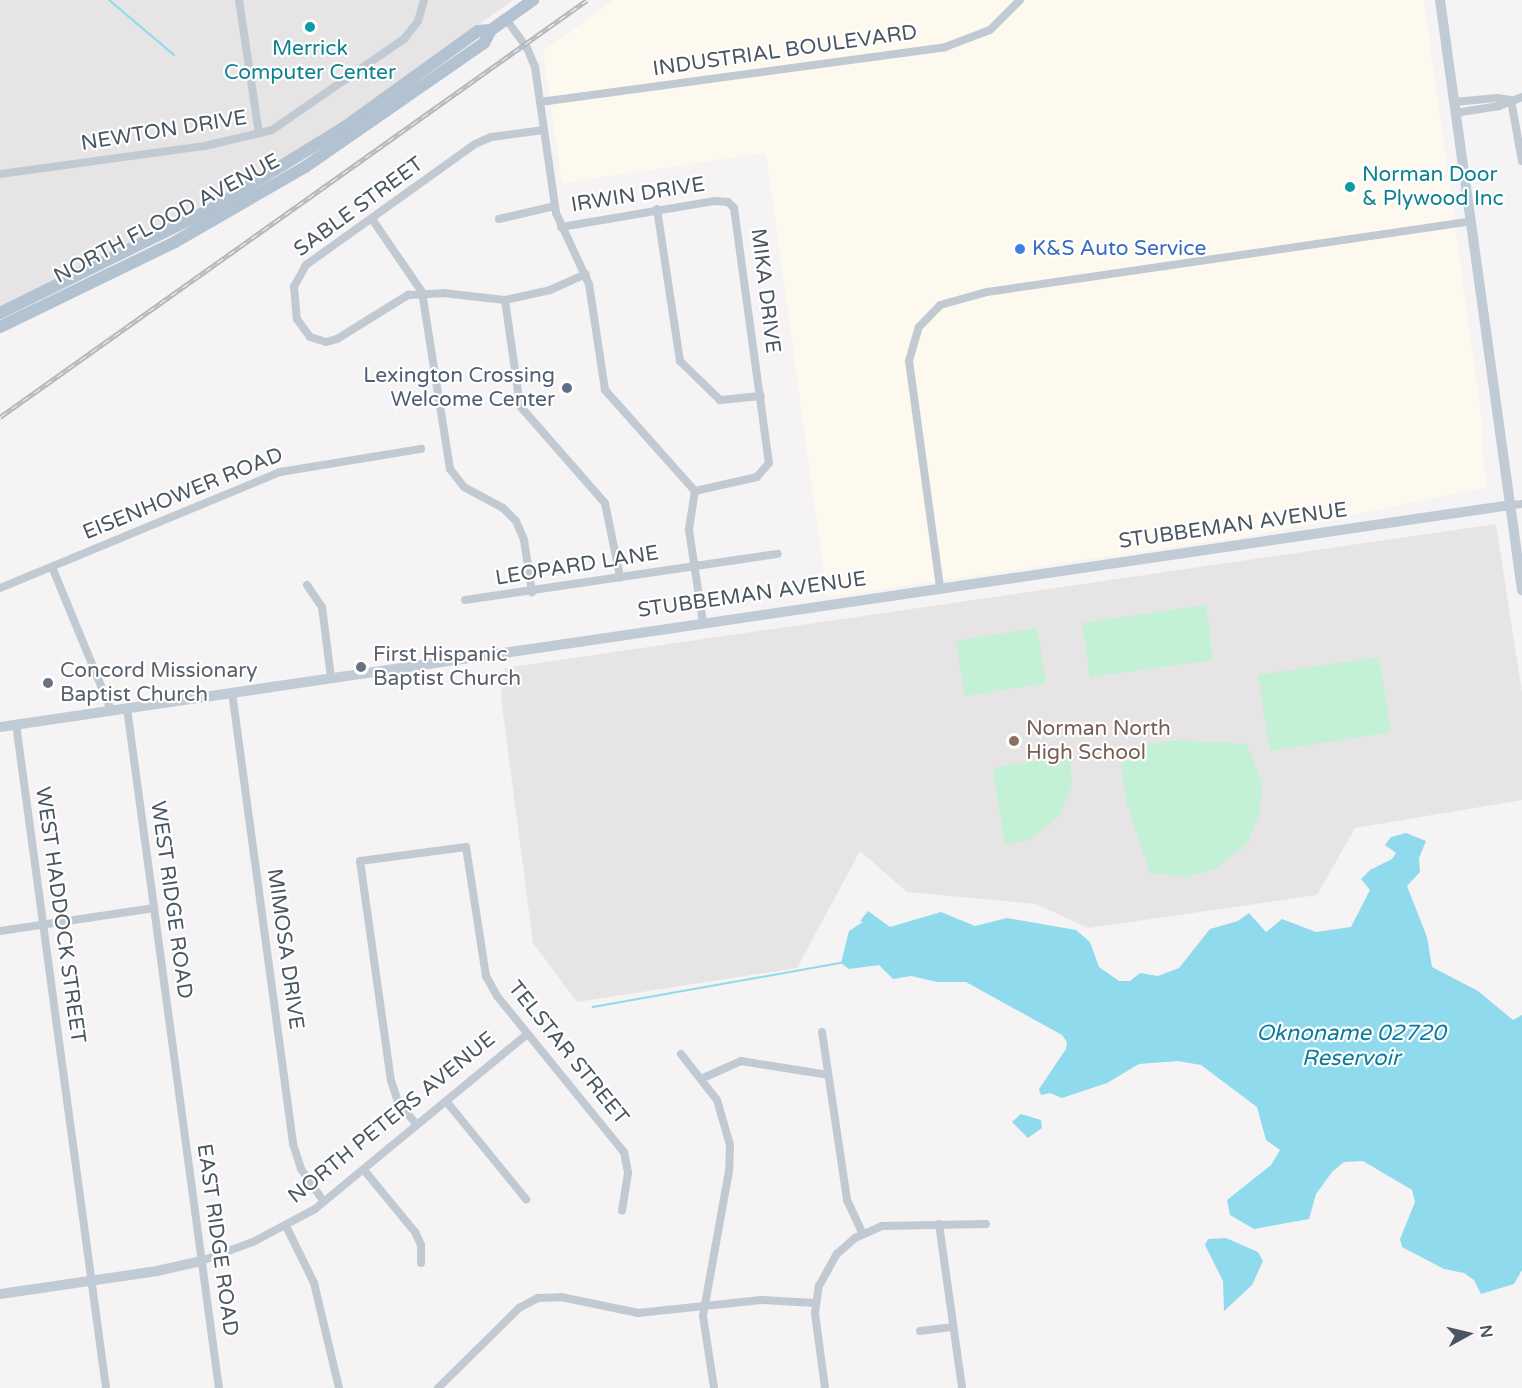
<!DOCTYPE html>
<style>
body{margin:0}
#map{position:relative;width:1522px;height:1388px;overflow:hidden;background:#f5f3f3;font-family:"Varela Round",sans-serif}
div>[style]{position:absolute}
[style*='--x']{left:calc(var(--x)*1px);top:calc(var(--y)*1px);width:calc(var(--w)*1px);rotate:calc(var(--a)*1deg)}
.commercial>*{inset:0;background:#fdf9ef}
.education>*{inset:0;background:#e6e4e5}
.green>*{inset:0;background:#c3f1d5}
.water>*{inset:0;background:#90daee}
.stream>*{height:2px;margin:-1px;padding:0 1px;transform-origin:1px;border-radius:1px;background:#90daee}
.street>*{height:8px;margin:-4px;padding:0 4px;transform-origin:4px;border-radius:4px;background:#c1cad2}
.secondary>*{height:10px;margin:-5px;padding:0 5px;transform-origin:5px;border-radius:5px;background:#c1cbd6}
.primary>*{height:12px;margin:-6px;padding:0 6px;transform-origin:6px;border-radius:6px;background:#b3c2d1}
.rail>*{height:4.5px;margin-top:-2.25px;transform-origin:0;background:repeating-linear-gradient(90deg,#fff 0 7px,#b5b8bd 0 14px);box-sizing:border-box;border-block:2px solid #b5b8bd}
.dots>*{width:16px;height:16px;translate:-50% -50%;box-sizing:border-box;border:3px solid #fff;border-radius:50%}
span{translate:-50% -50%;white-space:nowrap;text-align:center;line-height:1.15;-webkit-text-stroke:4.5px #fff;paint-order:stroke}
.culture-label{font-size:21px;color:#0d838f}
.left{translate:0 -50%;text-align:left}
.street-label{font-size:21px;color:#4a5661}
.shop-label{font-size:21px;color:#366cbe}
.service-label{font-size:21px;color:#4e5e75}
.right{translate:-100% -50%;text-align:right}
.worship-label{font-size:21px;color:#5b616d}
.education-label{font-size:21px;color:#785e54}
.water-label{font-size:22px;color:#0c7c9b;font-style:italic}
.north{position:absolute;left:1438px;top:1304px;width:60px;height:60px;-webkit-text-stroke:4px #fff;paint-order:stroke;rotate:82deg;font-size:16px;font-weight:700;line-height:24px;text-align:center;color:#4a5661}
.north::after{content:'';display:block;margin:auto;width:21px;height:27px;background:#4a5661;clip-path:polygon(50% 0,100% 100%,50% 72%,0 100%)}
</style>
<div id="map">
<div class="commercial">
<div style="clip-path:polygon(614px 0,1424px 0,1483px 428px,1482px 450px,1487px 487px,1257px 535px,827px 597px,766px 153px,562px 183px,543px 51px)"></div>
</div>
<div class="education">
<div style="clip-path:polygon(0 0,513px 0,332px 129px,246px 184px,175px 223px,0 307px)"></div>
<div style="clip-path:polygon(1496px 524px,1522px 693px,1522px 800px,1355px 828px,1317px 895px,1088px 928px,1036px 904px,907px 892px,860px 851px,797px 968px,577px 1002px,533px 943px,501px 697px,505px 668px)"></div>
</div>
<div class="green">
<div style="clip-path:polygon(1206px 605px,1213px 660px,1090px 677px,1082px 623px)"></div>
<div style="clip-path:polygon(1037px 628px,1046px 683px,965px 696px,956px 641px)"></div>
<div style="clip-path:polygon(1379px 657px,1391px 732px,1270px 751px,1258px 675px)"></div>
<div style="clip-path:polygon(1179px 740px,1247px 744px,1262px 784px,1260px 812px,1247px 843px,1216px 869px,1186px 877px,1150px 873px,1126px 801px,1121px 765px,1134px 747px)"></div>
<div style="clip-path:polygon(1070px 756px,1072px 786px,1059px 816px,1031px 839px,1005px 845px,993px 772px,996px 767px)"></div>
</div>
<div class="water">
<div style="clip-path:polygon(1406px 833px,1426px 841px,1419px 858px,1420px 872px,1407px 886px,1427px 937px,1432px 967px,1478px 991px,1513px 1020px,1522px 1015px,1522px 1270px,1514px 1284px,1481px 1294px,1474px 1280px,1464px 1273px,1444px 1269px,1402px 1247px,1400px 1239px,1415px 1202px,1412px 1190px,1363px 1161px,1344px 1162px,1332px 1172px,1316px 1194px,1309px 1219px,1254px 1229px,1230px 1215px,1227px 1200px,1271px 1165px,1280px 1150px,1266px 1140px,1257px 1107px,1201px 1065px,1178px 1061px,1139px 1064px,1107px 1083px,1062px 1098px,1050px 1093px,1041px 1095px,1039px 1089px,1066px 1049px,1067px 1042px,1062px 1035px,966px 982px,937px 982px,911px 976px,893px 979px,879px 965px,849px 969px,841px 963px,849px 931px,863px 922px,860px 921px,868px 911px,890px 927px,941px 912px,975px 926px,1007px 918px,1076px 930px,1090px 942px,1099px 967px,1119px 981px,1130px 981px,1140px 973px,1158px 976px,1179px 968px,1210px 929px,1238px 921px,1249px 913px,1266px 932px,1282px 919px,1316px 932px,1351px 927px,1370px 890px,1361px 879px,1370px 870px,1392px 859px,1396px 853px,1385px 845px,1391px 837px)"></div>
<div style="clip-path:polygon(1021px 1114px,1041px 1120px,1042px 1128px,1028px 1138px,1012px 1122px)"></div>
<div style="clip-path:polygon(1226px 1238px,1258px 1252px,1263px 1261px,1252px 1285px,1224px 1311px,1223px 1281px,1205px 1245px,1208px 1239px)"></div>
</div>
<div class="stream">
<div style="--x:109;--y:0;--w:85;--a:40.2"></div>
<div style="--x:593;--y:1007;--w:252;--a:-10.1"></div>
</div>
<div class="street">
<div style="--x:239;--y:0;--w:135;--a:81.5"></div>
<div style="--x:506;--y:19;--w:36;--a:54"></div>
<div style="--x:527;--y:48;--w:21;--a:67"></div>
<div style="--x:535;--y:67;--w:148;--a:81.8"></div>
<div style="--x:556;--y:213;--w:78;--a:65.1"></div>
<div style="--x:589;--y:284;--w:107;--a:81.4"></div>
<div style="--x:605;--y:390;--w:135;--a:48.3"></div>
<div style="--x:695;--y:491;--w:39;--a:99"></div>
<div style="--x:689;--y:530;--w:94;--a:81.4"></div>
<div style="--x:1511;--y:100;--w:62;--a:79.8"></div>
<div style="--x:540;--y:102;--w:409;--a:-7.7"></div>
<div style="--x:945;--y:47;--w:48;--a:-20.7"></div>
<div style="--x:990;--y:30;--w:42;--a:-45"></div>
<div style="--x:1454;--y:102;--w:43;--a:-5.3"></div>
<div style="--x:1497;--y:98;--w:14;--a:8"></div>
<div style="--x:1455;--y:113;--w:45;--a:-9"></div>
<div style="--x:1499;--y:106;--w:25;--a:-21"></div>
<div style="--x:544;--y:130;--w:53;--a:172.5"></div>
<div style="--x:491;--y:137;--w:17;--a:156"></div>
<div style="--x:475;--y:144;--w:208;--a:144.4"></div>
<div style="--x:306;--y:265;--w:25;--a:119"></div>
<div style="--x:294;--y:287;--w:32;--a:85"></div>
<div style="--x:297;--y:319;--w:22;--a:54"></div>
<div style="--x:310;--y:337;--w:17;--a:17"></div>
<div style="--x:326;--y:342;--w:11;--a:-15"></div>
<div style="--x:337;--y:339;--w:84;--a:-31.8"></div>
<div style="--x:408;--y:295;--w:35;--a:-3"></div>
<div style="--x:443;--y:293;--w:62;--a:6.4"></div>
<div style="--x:505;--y:300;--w:46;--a:-12.5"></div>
<div style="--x:550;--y:290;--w:39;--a:-24"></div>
<div style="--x:0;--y:174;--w:207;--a:-7.8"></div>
<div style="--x:205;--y:146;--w:69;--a:-13.4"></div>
<div style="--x:272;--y:130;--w:160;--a:-34.6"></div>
<div style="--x:404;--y:39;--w:23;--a:-52"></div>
<div style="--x:418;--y:21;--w:22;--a:-74"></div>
<div style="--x:657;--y:209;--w:154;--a:81.4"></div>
<div style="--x:680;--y:361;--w:56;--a:44.3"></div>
<div style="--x:720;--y:400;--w:41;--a:-5.6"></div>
<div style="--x:372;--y:219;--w:88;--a:55.6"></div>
<div style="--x:422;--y:292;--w:179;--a:81"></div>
<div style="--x:450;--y:469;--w:23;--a:52"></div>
<div style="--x:464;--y:487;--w:44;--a:28.3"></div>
<div style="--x:503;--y:508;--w:18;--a:45"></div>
<div style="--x:516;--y:521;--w:21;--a:67"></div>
<div style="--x:524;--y:540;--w:53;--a:81.3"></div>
<div style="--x:499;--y:219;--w:57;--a:-13.1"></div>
<div style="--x:561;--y:227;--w:155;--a:-9.6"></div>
<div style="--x:714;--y:201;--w:14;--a:4"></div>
<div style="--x:728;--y:202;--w:8;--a:45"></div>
<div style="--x:734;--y:208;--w:257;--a:82.2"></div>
<div style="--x:769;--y:463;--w:18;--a:131"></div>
<div style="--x:757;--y:477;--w:64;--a:167.3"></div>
<div style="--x:505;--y:300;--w:107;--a:81.9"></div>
<div style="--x:520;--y:406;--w:129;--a:48.8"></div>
<div style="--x:605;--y:503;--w:76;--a:78.5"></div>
<div style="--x:1510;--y:505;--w:12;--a:-5"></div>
<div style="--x:52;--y:567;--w:155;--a:67.6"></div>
<div style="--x:307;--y:585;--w:27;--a:56"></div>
<div style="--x:322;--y:607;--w:71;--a:82.7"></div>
<div style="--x:940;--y:587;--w:228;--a:-97.8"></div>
<div style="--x:909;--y:361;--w:35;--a:-74"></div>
<div style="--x:919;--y:327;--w:30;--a:-46"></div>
<div style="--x:940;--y:305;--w:49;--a:-15.5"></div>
<div style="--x:987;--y:292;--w:489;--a:-8.3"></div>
<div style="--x:0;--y:588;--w:303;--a:-22.5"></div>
<div style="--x:280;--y:472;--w:143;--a:-9.3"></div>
<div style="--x:465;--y:600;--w:316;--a:-8.4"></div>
<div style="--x:232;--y:692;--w:456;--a:82.3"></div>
<div style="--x:293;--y:1144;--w:26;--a:72"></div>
<div style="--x:301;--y:1169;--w:40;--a:55.1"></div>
<div style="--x:127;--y:708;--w:686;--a:82.3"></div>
<div style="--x:16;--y:724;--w:670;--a:82.28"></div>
<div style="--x:0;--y:931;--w:156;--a:-8.5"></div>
<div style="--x:822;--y:1032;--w:170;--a:81.5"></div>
<div style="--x:847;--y:1200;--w:38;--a:65"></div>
<div style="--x:681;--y:1054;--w:58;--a:52"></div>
<div style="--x:717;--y:1100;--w:47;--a:73.9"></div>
<div style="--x:730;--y:1145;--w:26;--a:92"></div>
<div style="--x:729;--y:1171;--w:147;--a:100.2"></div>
<div style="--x:703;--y:1316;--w:73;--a:81.3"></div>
<div style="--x:703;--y:1078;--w:42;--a:-24.1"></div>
<div style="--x:741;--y:1061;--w:88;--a:9.1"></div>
<div style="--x:446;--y:1101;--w:127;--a:50.8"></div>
<div style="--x:417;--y:1125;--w:30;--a:-130"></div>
<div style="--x:398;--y:1102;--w:22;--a:-108"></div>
<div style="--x:391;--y:1081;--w:222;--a:-98"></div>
<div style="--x:360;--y:861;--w:107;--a:-7.5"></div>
<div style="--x:466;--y:847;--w:131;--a:81.2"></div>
<div style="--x:486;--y:976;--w:23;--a:61"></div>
<div style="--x:497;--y:996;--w:201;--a:50.9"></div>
<div style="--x:624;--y:1152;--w:21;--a:79"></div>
<div style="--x:628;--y:1173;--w:38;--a:99"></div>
<div style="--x:364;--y:1170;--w:80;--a:50.6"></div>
<div style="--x:415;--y:1232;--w:14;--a:65"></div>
<div style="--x:421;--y:1245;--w:18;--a:90"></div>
<div style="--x:939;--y:1224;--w:166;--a:82"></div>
<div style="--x:286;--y:1226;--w:64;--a:63.8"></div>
<div style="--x:314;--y:1283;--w:108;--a:76.6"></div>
<div style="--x:201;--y:1261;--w:55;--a:-20.1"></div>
<div style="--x:253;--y:1242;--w:70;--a:-28"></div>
<div style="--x:315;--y:1209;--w:275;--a:-39.5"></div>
<div style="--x:920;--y:1331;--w:32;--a:-7"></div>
<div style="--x:438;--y:1388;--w:114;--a:-44.6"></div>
<div style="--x:519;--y:1308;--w:21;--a:-28"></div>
<div style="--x:538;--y:1298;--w:23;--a:-2"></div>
<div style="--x:561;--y:1297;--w:79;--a:11.7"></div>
<div style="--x:638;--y:1313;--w:124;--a:-6"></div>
<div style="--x:761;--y:1300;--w:55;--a:3.1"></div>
<div style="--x:825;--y:1388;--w:76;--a:-97.6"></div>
<div style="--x:815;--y:1313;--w:27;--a:-82"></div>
<div style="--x:819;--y:1286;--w:37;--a:-61"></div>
<div style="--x:837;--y:1254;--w:24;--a:-42"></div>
<div style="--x:855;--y:1238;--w:30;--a:-24"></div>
<div style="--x:882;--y:1226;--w:104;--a:-1.1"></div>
</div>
<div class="secondary">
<div style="--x:1440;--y:0;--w:596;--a:82.09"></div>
<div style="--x:0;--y:727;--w:1526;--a:-8.36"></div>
<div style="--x:0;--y:1294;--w:159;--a:-8.3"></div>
<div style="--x:157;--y:1271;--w:45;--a:-12.8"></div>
</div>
<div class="primary">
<div style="--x:0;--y:313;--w:237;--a:-26.2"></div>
<div style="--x:213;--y:208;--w:153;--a:-31.6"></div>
<div style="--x:343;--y:128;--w:166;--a:-35.7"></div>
<div style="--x:478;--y:31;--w:13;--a:-4"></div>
<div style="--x:0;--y:327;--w:195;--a:-25.9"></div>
<div style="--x:175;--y:242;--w:150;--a:-30"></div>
<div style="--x:305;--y:167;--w:218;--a:-34.7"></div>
<div style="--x:484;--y:43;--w:15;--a:-62"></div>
<div style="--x:491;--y:30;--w:52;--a:-35.5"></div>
</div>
<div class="rail">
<div style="--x:0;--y:417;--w:720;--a:-35.39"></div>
</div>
<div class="dots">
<div style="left:310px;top:27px;background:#0f9aa8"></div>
<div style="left:1350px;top:187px;background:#0f9aa8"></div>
<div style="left:1020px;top:249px;background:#3f7fe0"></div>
<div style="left:567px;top:388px;background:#5c6f8a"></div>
<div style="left:361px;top:667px;background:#6b7280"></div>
<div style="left:48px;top:683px;background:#6b7280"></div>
<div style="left:1014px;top:741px;background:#8d6e63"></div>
</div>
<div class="culture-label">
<span style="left:310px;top:61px">Merrick<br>Computer Center</span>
<span class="left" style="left:1362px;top:187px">Norman Door<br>&amp; Plywood Inc</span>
</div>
<div class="street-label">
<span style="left:785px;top:51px;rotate:-8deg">INDUSTRIAL BOULEVARD</span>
<span style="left:164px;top:131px;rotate:-9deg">NEWTON DRIVE</span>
<span style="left:638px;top:195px;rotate:-9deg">IRWIN DRIVE</span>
<span style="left:359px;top:207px;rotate:-36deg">SABLE STREET</span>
<span style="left:167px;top:219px;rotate:-28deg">NORTH FLOOD AVENUE</span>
<span style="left:765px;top:291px;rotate:83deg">MIKA DRIVE</span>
<span style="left:183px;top:494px;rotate:-22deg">EISENHOWER ROAD</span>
<span style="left:1233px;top:526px;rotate:-8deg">STUBBEMAN AVENUE</span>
<span style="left:577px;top:566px;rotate:-9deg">LEOPARD LANE</span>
<span style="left:752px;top:595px;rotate:-8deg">STUBBEMAN AVENUE</span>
<span style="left:171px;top:900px;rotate:82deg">WEST RIDGE ROAD</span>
<span style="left:60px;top:915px;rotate:82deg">WEST HADDOCK STREET</span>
<span style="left:285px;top:949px;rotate:82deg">MIMOSA DRIVE</span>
<span style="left:568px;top:1053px;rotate:51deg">TELSTAR STREET</span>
<span style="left:392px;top:1118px;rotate:-39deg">NORTH PETERS AVENUE</span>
<span style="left:217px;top:1240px;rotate:82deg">EAST RIDGE ROAD</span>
</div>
<div class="shop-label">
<span class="left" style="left:1032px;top:249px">K&amp;S Auto Service</span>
</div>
<div class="service-label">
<span class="right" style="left:555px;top:388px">Lexington Crossing<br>Welcome Center</span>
</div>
<div class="worship-label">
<span class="left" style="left:373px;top:667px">First Hispanic<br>Baptist Church</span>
<span class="left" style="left:60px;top:683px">Concord Missionary<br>Baptist Church</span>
</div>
<div class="education-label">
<span class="left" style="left:1026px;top:741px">Norman North<br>High School</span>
</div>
<div class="water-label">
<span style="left:1351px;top:1046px">Oknoname 02720<br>Reservoir</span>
</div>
<div class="north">N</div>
</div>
